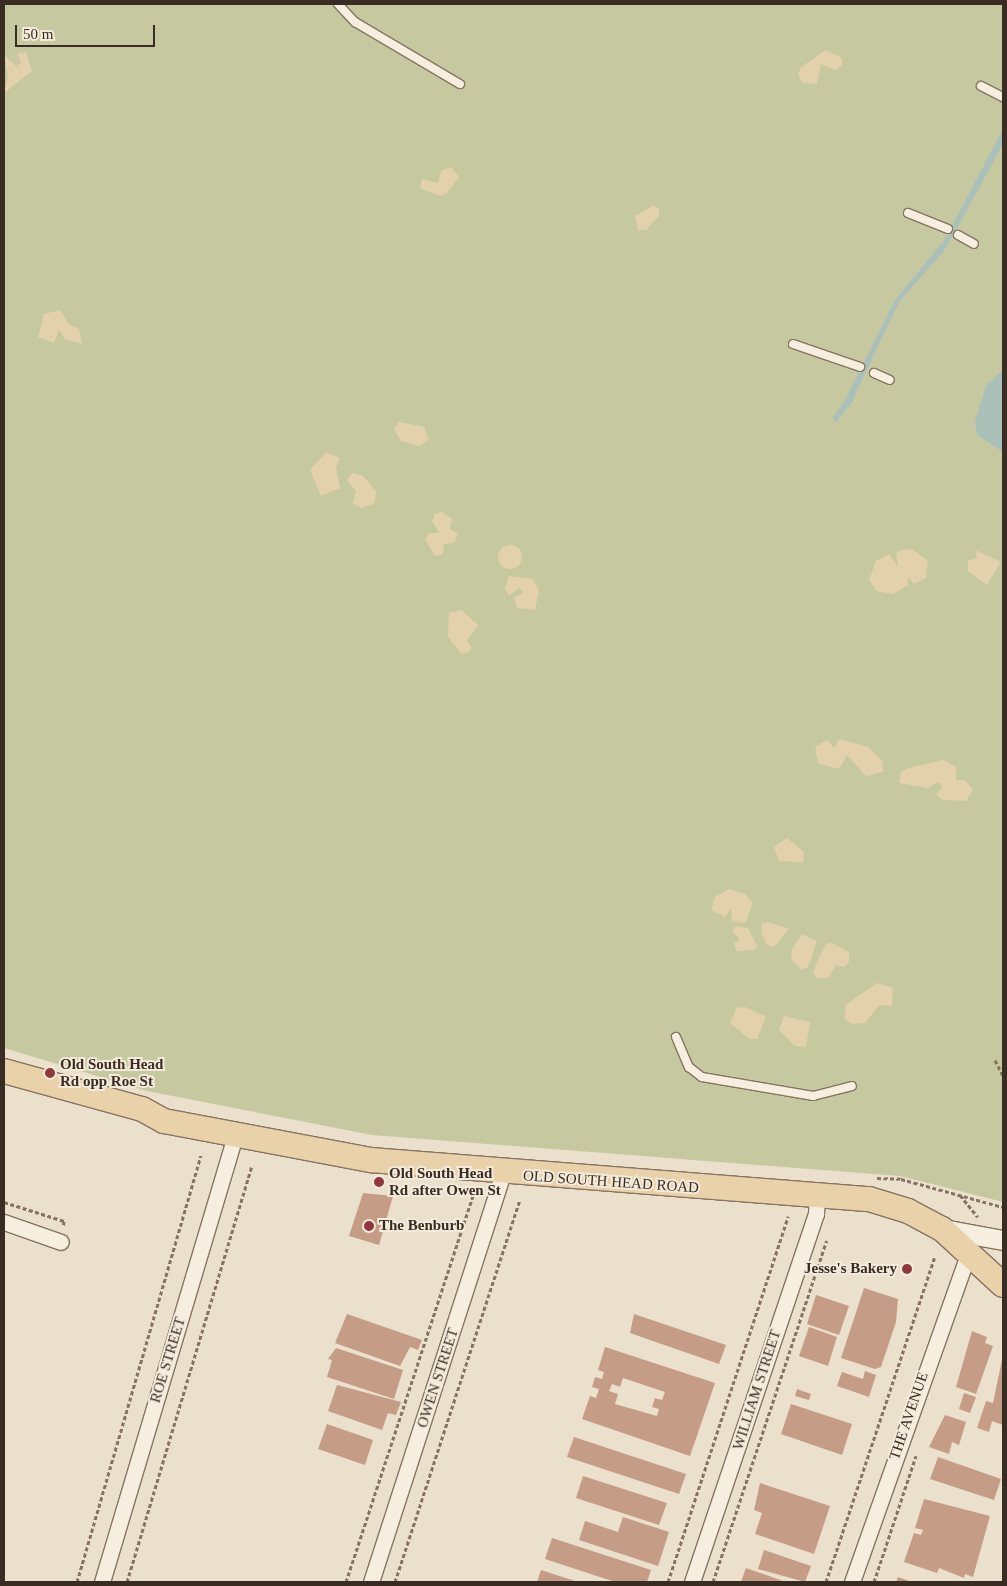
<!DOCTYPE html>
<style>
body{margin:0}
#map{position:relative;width:1007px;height:1586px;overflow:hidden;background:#ebe0cc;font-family:"Times New Roman",serif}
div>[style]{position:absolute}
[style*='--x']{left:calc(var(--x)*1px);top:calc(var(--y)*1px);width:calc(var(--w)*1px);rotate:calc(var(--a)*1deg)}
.green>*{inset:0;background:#c6c8a0}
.sand>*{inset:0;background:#e3d1ac}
.round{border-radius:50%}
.water>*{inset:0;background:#abc0b9}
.stream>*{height:5.5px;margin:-2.75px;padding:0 2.75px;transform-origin:2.75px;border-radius:2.75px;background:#abc0b9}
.building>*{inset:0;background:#c59c86}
.path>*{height:3px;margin-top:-1.5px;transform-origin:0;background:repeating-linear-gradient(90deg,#867361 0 4px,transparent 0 6.5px)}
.roads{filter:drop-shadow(1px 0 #867361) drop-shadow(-1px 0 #867361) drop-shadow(0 1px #867361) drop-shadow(0 -1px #867361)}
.service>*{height:8px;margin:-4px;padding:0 4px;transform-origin:4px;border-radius:4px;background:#f6eede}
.minor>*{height:15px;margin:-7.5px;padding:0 7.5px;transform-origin:7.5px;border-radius:7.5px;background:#f6eede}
.tertiary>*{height:19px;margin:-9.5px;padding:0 9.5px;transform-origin:9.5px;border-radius:9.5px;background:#f6eede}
.primary>*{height:24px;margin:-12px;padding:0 12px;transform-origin:12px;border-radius:12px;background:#e9d1a9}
.dots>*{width:14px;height:14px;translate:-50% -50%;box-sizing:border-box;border:2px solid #f3eada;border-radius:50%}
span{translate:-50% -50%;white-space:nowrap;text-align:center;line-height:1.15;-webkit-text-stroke:4px #f3eada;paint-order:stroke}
.poi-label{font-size:15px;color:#392c23;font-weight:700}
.left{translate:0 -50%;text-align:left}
.right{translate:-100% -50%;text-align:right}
.street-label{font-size:15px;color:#392c23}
.frame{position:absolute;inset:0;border:5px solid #392c23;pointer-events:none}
.scale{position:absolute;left:15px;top:25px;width:140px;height:22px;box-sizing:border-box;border:2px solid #392c23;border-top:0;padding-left:6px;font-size:15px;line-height:18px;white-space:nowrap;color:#392c23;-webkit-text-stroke:4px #f3eada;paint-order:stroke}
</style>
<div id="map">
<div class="green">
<div style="clip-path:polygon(4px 4px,1003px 4px,1003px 1202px,900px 1176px,372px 1135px,147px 1091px,4px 1048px)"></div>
</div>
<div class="sand">
<div style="clip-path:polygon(826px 50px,842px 58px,842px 66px,835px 70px,821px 64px,817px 84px,803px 83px,798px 74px,801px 67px)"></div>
<div style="clip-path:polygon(26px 52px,32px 71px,4px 93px,8px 75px,4px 55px,16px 66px,21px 63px,17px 54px)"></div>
<div style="clip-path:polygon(451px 167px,459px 177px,447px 193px,440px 196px,420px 188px,422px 179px,438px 183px,441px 171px)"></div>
<div style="clip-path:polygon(653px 206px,659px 208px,659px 216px,646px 230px,638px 230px,635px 216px)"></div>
<div style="clip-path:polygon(60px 310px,69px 324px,79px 329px,82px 344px,65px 339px,59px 330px,54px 343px,38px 337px,44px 314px)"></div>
<div style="clip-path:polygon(399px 422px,424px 427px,429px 440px,419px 446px,401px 441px,394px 429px)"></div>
<div style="clip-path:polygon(326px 452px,340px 458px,336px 467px,340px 488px,321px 496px,310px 470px)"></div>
<div style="clip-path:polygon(352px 473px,363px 476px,376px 491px,375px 503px,361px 508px,353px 504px,356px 491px,347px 480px)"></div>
<div style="clip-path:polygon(442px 512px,452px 519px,450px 529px,458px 534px,454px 543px,444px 544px,443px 554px,435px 556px,425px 539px,429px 533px,439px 533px,432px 521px,435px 514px)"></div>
<div class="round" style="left:498px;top:545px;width:24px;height:24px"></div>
<div style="clip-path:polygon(904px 549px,913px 550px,928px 561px,926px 578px,914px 584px,908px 577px,908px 585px,893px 594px,877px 591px,869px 580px,876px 561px,889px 554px,898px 567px,896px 553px)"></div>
<div style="clip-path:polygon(975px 550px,1001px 562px,987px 585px,968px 571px,968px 561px,977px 558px)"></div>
<div style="clip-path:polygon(509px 576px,533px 579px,539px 591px,535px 610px,517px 608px,514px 598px,523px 592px,519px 588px,509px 596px,505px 589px)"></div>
<div style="clip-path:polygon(461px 610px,478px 625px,467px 641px,472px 648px,467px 653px,461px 653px,448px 637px,449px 613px)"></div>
<div style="clip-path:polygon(839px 739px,868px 747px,882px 760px,883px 772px,866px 776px,847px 755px,839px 769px,818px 763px,815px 747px,827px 740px,834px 748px)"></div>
<div style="clip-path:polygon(943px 760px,956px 767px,956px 780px,965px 780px,973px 790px,966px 801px,943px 800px,936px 794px,943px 787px,938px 782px,928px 788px,899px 783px,901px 772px,908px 768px)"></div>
<div style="clip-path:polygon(787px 838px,804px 852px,803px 862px,779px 861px,774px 847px)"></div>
<div style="clip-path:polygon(729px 889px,745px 894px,753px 903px,745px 923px,732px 921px,731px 908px,725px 917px,711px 910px,715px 897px)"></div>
<div style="clip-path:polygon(768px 922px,789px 929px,774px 947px,766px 944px,761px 932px,762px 924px)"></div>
<div style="clip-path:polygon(735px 926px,748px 928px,757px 946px,754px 950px,736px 951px,734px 943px,740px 940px,733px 932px)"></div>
<div style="clip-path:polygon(802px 934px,817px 941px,808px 967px,801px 970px,792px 960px,791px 951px)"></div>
<div style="clip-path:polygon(832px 943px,849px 952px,849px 962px,844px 967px,836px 965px,828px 978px,817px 978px,813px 972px,818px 960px,826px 944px)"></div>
<div style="clip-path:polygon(877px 983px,893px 988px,892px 1006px,879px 1005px,865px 1023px,852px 1024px,844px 1018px,846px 1005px)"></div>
<div style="clip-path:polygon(745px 1007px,766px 1017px,757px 1039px,750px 1039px,730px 1023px,737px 1008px)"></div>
<div style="clip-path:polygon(784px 1016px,810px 1022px,806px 1047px,795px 1046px,779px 1030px)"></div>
</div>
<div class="water">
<div style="clip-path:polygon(1003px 129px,1003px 144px,965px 214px,944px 251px,899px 302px,852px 401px,849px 407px,843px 404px,895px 300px,945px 239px)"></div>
<div style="clip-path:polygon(1003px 370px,1003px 452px,977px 435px,975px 422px,986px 385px)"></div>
</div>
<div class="stream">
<div style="--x:836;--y:418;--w:23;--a:-52"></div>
</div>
<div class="building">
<div style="clip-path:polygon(363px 1193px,393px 1196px,379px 1245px,349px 1236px)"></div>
<div style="clip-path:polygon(864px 1288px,898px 1299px,896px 1322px,881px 1367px,875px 1369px,841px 1358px)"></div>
<div style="clip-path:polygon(816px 1295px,849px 1306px,839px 1335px,807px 1324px)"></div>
<div style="clip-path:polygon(347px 1314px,422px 1340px,418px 1350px,410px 1347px,400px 1366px,335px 1343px)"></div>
<div style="clip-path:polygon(634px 1314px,726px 1345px,719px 1364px,630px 1333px)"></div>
<div style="clip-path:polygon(809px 1327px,837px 1337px,828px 1366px,799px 1356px)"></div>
<div style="clip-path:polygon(972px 1331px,987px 1337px,985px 1343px,993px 1346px,976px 1394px,956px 1387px)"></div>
<div style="clip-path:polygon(evenodd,605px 1347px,715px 1383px,690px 1456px,582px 1419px,590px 1396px,596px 1398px,599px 1389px,592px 1387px,595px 1377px,602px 1379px,604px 1372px,598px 1370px,605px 1347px,623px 1378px,665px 1392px,662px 1400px,655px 1398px,652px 1407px,659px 1409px,657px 1416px,615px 1404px,618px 1394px,609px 1391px,612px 1384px,620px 1387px,623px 1378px)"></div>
<div style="clip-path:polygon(336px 1348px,403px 1370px,394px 1399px,327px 1377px,332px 1360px,328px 1359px)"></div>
<div style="clip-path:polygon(1003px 1355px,1003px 1425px,992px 1421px,989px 1432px,977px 1428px,986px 1401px,993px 1403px)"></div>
<div style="clip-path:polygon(865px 1371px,876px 1375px,869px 1397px,837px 1386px,842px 1372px,863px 1379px)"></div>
<div style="clip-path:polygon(337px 1385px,401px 1402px,396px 1415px,388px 1413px,382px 1430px,328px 1411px)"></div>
<div style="clip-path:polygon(797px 1389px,811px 1394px,809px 1400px,795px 1396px)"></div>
<div style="clip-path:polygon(964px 1393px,976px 1397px,970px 1413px,959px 1409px)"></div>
<div style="clip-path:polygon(791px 1404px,852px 1424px,842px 1455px,781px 1434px)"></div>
<div style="clip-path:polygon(945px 1415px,966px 1422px,959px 1445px,952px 1442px,949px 1454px,929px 1447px)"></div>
<div style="clip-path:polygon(327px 1424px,373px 1440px,365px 1465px,318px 1449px)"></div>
<div style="clip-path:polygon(574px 1437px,686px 1474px,679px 1494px,567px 1457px)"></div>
<div style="clip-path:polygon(938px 1457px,1001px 1479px,994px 1500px,930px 1479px)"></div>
<div style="clip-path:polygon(583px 1476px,667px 1503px,659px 1525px,576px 1498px)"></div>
<div style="clip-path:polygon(760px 1483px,830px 1506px,814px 1554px,755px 1534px,762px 1513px,754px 1510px)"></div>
<div style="clip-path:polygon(924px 1499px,990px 1516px,973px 1577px,965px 1574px,964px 1578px,939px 1568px,937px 1573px,904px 1562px,914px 1533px,921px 1535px,923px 1530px,915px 1528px)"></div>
<div style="clip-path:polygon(623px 1517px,669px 1532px,658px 1566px,579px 1540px,585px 1521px,618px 1532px)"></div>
<div style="clip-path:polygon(552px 1538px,651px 1570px,647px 1582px,615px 1582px,545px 1559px)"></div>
<div style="clip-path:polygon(764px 1550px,811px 1566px,805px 1582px,758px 1569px)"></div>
<div style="clip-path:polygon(746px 1568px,786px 1582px,741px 1582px)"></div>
<div style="clip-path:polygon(541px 1570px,578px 1582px,537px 1582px)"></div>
<div style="clip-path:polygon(898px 1577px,912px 1582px,896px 1582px)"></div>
</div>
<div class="path">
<div style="--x:995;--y:1060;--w:18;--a:63"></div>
<div style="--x:877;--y:1178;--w:24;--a:2"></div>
<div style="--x:901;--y:1179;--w:106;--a:15.4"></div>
<div style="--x:960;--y:1195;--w:28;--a:51"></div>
<div style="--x:4;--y:1202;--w:63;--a:17.6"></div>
<div style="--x:64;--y:1221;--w:6;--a:99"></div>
<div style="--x:77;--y:1582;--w:444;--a:-73.8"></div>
<div style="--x:127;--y:1582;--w:435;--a:-73.3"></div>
<div style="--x:346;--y:1582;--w:406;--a:-71.8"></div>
<div style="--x:395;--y:1582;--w:402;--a:-71.9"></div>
<div style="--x:668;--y:1582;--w:385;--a:-71.8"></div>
<div style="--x:713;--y:1582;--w:360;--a:-71.6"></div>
<div style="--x:826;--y:1582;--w:343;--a:-71.5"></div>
<div style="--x:874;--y:1582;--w:133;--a:-71.6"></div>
</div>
<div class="roads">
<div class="service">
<div style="--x:338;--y:4;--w:25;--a:47"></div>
<div style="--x:355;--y:22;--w:122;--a:30.6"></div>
<div style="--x:981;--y:86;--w:25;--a:27"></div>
<div style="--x:908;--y:213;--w:43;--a:21.8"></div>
<div style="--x:958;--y:235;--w:18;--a:29"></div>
<div style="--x:793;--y:344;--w:71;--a:18.9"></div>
<div style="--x:874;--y:373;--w:17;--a:24"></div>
<div style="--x:676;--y:1037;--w:33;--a:67"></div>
<div style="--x:689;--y:1067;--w:16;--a:38"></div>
<div style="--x:702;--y:1077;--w:113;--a:9.7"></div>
<div style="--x:813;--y:1096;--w:40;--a:-14.4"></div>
</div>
<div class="minor">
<div style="--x:4;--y:1222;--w:60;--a:19.3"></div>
<div style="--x:102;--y:1582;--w:464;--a:-73.4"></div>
<div style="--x:371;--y:1582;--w:429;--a:-72.1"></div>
<div style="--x:692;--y:1582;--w:388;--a:-71.4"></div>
<div style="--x:816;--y:1214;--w:17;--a:-87"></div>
<div style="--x:852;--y:1582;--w:351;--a:-70.5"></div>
</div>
<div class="tertiary">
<div style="--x:943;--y:1229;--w:61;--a:10.4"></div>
</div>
<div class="primary">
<div style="--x:4;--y:1071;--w:143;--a:15.4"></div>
<div style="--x:142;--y:1109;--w:25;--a:29"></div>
<div style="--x:164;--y:1121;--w:211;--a:10.7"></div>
<div style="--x:371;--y:1160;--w:500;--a:4.5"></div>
<div style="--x:869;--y:1199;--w:41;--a:17.1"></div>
<div style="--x:908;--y:1211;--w:38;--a:28"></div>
<div style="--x:942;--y:1229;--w:83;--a:42.6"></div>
</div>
</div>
<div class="dots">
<div style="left:50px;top:1073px;background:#8f373d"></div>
<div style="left:379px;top:1182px;background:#8f373d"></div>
<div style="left:369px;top:1226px;background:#8f373d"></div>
<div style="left:907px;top:1269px;background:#8f373d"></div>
</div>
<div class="poi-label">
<span class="left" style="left:60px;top:1073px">Old South Head<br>Rd opp Roe St</span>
<span class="left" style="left:389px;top:1182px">Old South Head<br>Rd after Owen St</span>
<span class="left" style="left:379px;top:1226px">The Benburb</span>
<span class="right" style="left:897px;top:1269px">Jesse's Bakery</span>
</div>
<div class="street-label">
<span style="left:611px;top:1182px;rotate:4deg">OLD SOUTH HEAD ROAD</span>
<span style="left:168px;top:1360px;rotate:-73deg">ROE STREET</span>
<span style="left:438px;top:1378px;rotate:-72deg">OWEN STREET</span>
<span style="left:757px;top:1390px;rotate:-72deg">WILLIAM STREET</span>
<span style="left:909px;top:1416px;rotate:-71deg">THE AVENUE</span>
</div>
<div class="frame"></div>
<div class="scale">50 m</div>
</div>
